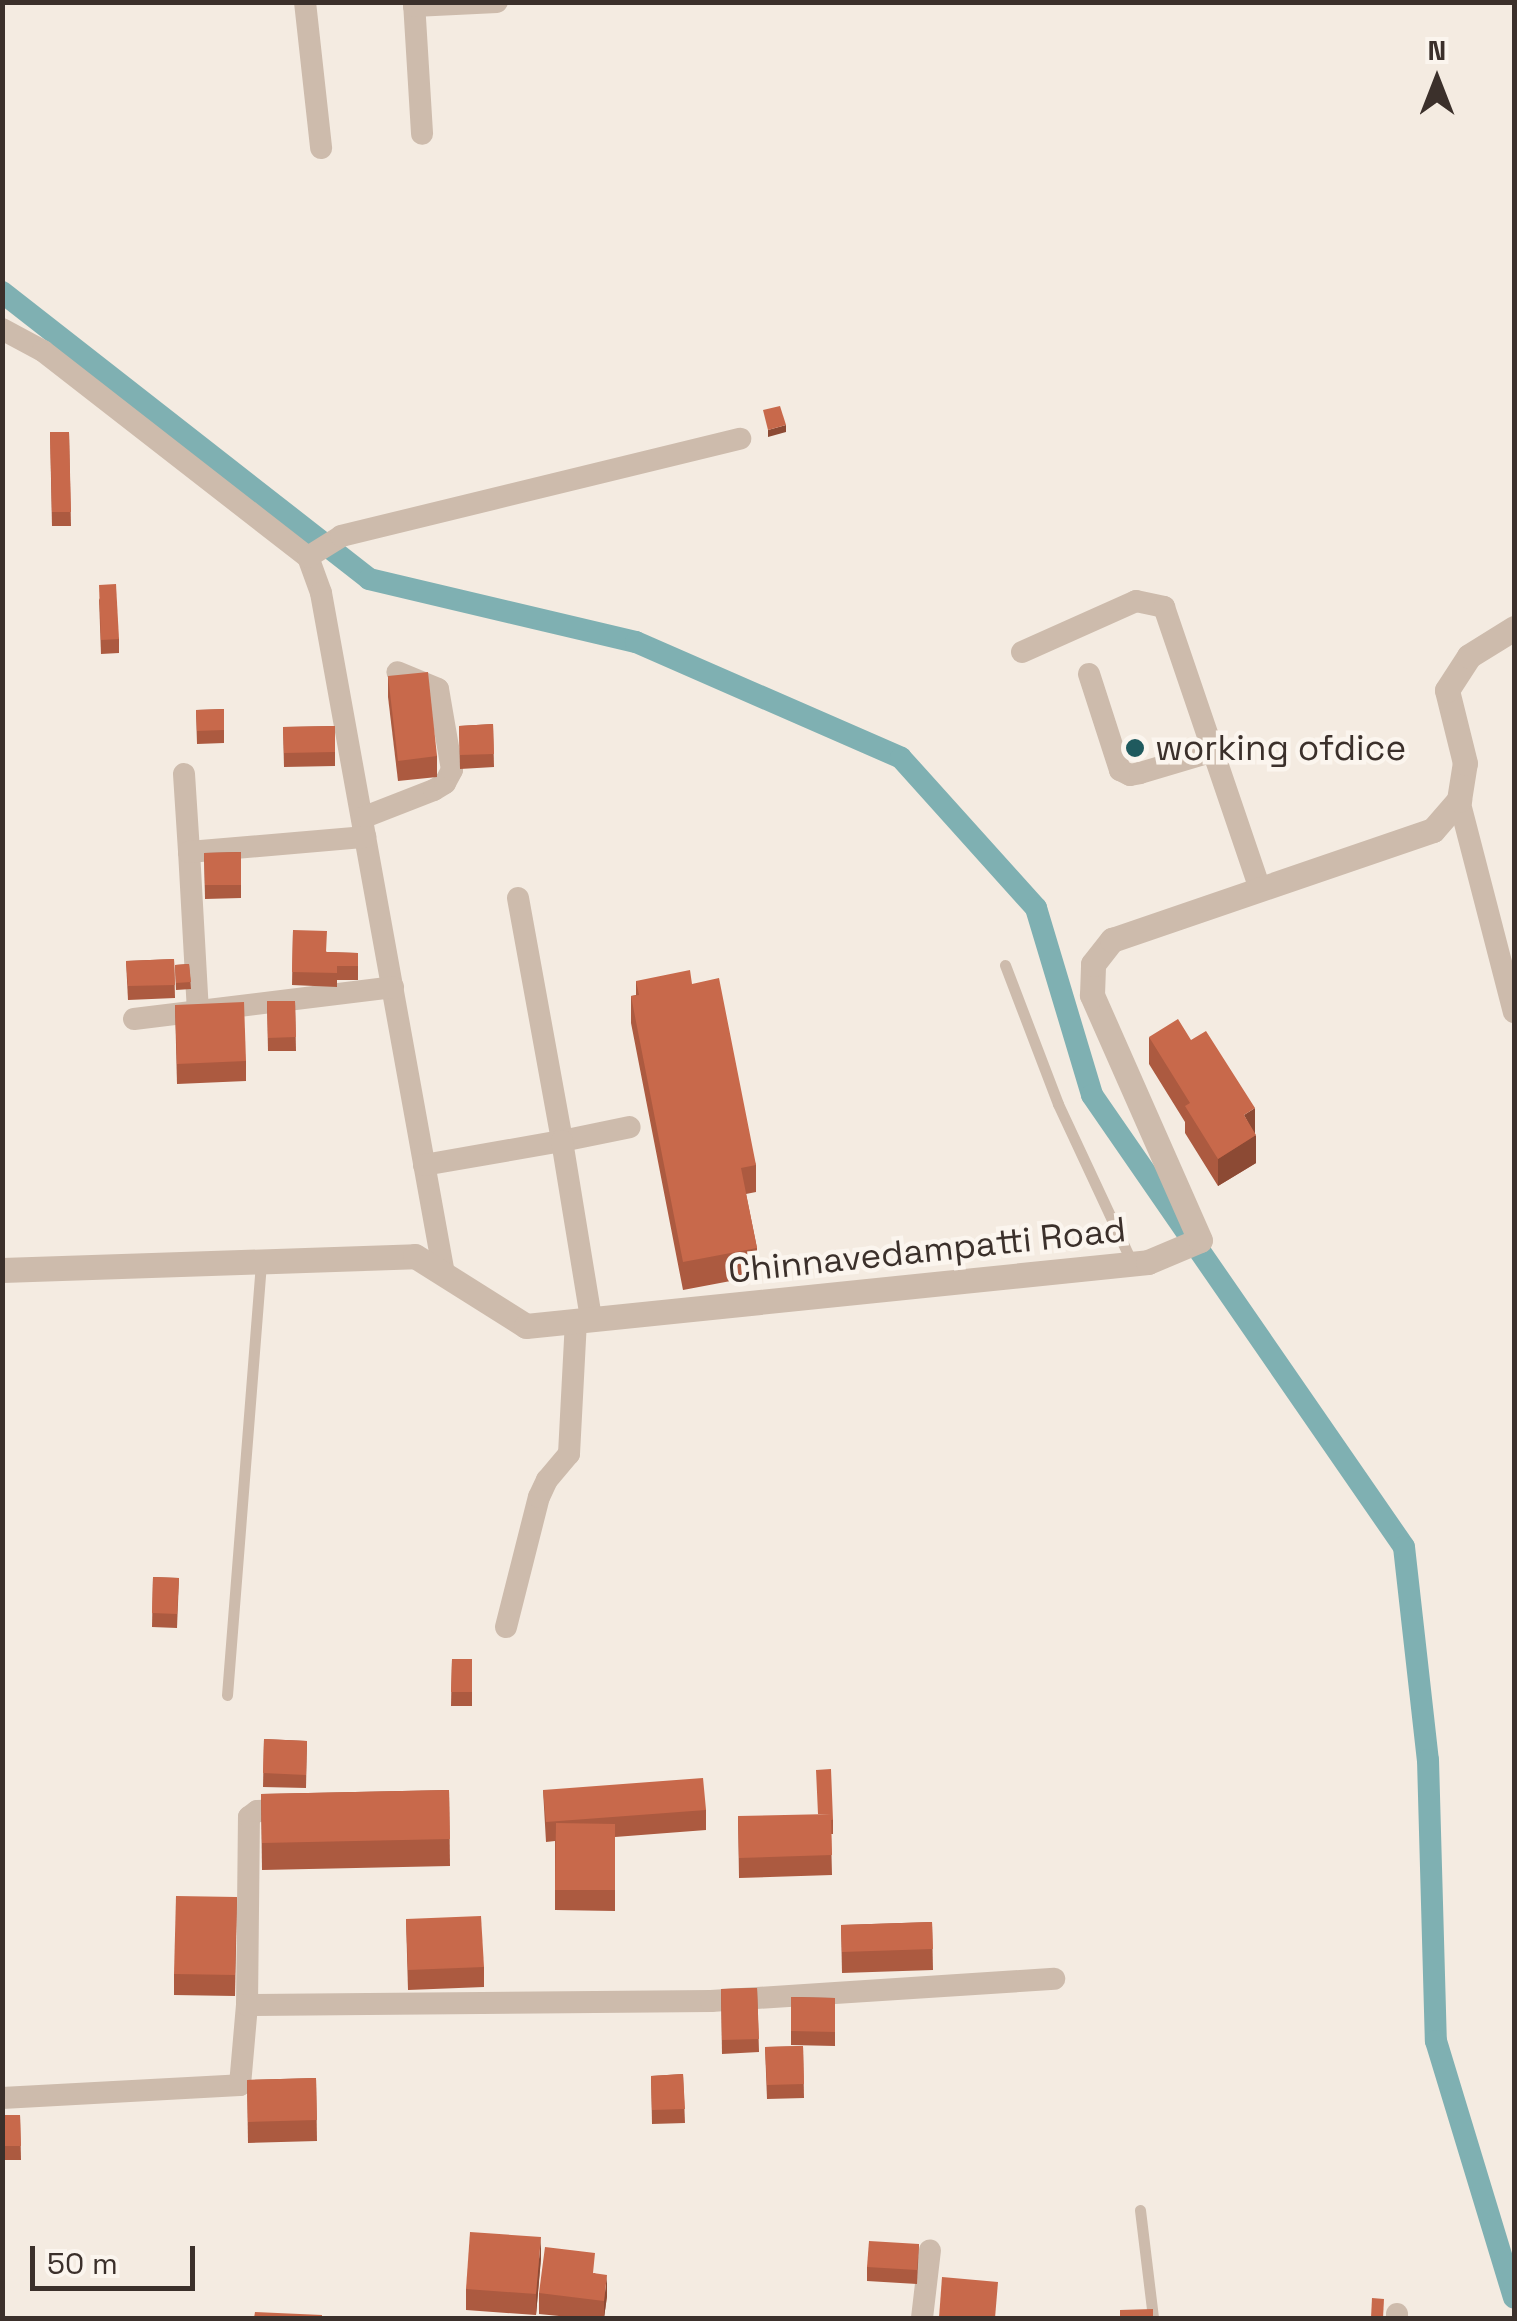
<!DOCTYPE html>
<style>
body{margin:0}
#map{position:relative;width:1517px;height:2321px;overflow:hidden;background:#f4ebe1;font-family:"Space Grotesk",sans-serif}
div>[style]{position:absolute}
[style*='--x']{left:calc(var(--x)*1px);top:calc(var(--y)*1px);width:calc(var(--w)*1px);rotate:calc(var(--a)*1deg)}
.canal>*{height:22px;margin:-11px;padding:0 11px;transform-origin:11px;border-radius:11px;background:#7fb0b2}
.service>*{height:11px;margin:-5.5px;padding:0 5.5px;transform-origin:5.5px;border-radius:5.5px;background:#cdbbac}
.minor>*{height:22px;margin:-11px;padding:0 11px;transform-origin:11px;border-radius:11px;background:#cdbbac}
.tertiary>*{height:25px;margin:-12.5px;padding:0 12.5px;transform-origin:12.5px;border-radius:12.5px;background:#cdbbac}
.wall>*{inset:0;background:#ac5a40}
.shaded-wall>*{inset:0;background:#8c4a34}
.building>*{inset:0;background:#c8694b}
.dots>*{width:28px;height:28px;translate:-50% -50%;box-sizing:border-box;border:5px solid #fbf5ee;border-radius:50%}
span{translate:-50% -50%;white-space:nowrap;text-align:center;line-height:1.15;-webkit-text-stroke:9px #fbf5ee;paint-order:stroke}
.poi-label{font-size:35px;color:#3b302b}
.left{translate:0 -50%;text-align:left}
.street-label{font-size:35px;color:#3b302b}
.frame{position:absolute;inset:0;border:5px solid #3b302b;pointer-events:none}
.north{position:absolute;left:1387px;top:30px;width:100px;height:100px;-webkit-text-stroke:8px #fbf5ee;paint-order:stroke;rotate:0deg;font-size:28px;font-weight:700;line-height:40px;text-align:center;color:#3b302b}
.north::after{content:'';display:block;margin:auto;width:35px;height:45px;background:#3b302b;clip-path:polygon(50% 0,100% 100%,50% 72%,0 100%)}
.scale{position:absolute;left:30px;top:2246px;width:165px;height:45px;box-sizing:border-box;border:5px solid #3b302b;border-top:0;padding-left:12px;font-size:30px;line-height:35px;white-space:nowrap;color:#3b302b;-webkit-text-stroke:8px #fbf5ee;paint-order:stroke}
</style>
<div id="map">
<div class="canal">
<div style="--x:2;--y:292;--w:466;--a:38"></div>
<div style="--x:369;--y:579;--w:274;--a:13.3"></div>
<div style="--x:636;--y:642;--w:289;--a:23.6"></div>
<div style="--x:901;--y:758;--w:202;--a:48"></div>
<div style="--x:1036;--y:908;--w:195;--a:73.3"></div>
<div style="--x:1092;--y:1095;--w:549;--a:55.38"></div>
<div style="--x:1404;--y:1547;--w:214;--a:83.6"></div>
<div style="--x:1428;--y:1760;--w:281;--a:88.4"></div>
<div style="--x:1436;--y:2041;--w:268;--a:73.1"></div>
</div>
<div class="service">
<div style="--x:1005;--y:965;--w:149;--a:69.1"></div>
<div style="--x:1058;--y:1104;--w:175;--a:65"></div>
<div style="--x:227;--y:1695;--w:435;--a:-85.5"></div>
<div style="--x:1140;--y:2210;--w:109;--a:83.1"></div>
</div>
<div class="minor">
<div style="--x:305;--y:2;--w:147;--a:83.7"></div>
<div style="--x:414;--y:2;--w:132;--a:86.5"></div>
<div style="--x:414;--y:6;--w:83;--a:-2.8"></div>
<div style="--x:2;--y:329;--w:47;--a:28.2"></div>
<div style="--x:43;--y:351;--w:336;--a:37.9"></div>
<div style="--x:308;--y:557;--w:38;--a:70"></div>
<div style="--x:321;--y:593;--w:692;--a:79.76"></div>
<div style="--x:308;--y:557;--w:39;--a:-32"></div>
<div style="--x:341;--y:536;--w:411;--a:-13.7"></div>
<div style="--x:1022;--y:652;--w:125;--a:-24.1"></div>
<div style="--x:1136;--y:601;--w:29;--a:12"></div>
<div style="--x:1164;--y:607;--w:298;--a:71.2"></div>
<div style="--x:1089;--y:674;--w:101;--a:72.1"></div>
<div style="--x:1120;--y:770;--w:11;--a:27"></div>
<div style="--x:1130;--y:775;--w:10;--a:-11"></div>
<div style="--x:1140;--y:773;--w:77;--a:-16.6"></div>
<div style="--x:184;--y:774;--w:78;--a:86.3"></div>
<div style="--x:1459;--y:800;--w:219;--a:75.5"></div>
<div style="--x:362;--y:818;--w:77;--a:-21.3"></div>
<div style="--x:434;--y:790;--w:13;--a:-32"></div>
<div style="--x:445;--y:783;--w:15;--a:-62"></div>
<div style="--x:452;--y:770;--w:82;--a:-99.8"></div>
<div style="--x:438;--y:689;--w:44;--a:-157.5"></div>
<div style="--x:518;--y:898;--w:247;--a:79.7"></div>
<div style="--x:562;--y:1141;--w:69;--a:-11.6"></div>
<div style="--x:198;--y:1012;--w:160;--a:-93.2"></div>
<div style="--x:189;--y:852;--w:177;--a:-4.9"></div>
<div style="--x:134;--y:1019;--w:261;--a:-7"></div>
<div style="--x:424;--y:1165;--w:140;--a:-9.9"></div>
<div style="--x:562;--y:1141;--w:180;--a:80.7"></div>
<div style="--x:506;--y:1627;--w:134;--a:-75.8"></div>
<div style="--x:539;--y:1497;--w:19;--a:-65"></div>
<div style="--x:547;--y:1480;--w:34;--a:-50"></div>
<div style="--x:569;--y:1454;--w:133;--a:-87"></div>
<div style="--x:247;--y:2005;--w:188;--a:-89.4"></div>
<div style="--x:249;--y:1817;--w:10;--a:-37"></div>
<div style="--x:257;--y:1811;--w:35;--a:-2"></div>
<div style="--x:2;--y:2098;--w:238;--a:-3.1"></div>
<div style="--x:240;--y:2085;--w:80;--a:-85"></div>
<div style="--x:247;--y:2005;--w:464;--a:-0.5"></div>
<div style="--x:711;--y:2001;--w:344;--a:-3.7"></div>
<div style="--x:1397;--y:2314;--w:4;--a:90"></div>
<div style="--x:922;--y:2318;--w:68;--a:-83.3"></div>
</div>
<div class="tertiary">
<div style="--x:2;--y:1270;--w:413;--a:-1.9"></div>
<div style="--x:415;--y:1256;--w:131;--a:32.2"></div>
<div style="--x:526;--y:1326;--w:625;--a:-5.87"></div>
<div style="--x:1148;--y:1262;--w:56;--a:-22.9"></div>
<div style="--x:1200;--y:1240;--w:268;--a:-113.8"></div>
<div style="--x:1092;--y:995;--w:31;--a:-88"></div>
<div style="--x:1093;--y:964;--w:31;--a:-52"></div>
<div style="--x:1112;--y:940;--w:339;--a:-18.9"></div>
<div style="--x:1433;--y:830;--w:40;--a:-49"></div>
<div style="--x:1459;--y:800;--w:37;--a:-81"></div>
<div style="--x:1465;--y:763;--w:75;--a:-103.9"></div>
<div style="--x:1447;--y:690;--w:40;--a:-57.1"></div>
<div style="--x:1469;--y:656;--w:53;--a:-31.9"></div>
</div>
<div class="wall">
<div style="clip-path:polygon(50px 432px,69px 432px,71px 526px,52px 526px)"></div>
<div style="clip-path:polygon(99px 598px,119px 639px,119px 653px,101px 654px)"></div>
<div style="clip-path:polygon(388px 676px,437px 756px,437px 777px,398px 781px,388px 697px)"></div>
<div style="clip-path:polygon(224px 709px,224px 743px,197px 744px,196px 710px)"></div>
<div style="clip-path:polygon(493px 724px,494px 767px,460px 769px,459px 726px)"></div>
<div style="clip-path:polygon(335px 726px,335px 766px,284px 767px,283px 727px)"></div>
<div style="clip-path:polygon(241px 852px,241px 898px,205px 899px,204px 853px)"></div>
<div style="clip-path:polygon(293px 930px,327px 952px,358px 953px,358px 980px,337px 980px,337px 987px,292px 985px)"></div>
<div style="clip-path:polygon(174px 959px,175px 998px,128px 1000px,126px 961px)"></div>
<div style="clip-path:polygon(189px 964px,191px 989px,176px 990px,175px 965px)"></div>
<div style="clip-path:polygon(636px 981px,692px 984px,756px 1165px,756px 1192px,746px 1194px,757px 1248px,757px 1276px,683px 1290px,631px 1023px,631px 996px,636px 995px)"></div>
<div style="clip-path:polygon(267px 1001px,295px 1001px,296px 1051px,268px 1051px)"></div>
<div style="clip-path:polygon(175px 1005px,246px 1061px,246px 1081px,177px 1084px)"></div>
<div style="clip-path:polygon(1149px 1037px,1255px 1133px,1256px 1163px,1218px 1186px,1185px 1133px,1185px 1122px,1149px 1064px)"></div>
<div style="clip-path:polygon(153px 1577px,179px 1578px,177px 1628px,152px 1627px)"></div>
<div style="clip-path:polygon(452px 1659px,472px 1659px,472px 1706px,451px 1706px)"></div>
<div style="clip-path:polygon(264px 1739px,307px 1741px,306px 1788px,263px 1787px)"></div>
<div style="clip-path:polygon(449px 1790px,450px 1866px,262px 1870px,261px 1794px)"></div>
<div style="clip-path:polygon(543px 1790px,706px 1810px,706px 1830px,615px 1837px,615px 1911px,555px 1910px,555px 1841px,546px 1842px)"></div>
<div style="clip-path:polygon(738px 1816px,833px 1820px,833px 1834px,831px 1834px,832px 1875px,739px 1878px)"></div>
<div style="clip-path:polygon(237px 1897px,235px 1996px,174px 1995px,174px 1974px)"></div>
<div style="clip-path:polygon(406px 1919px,484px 1967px,484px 1987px,408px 1990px)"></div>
<div style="clip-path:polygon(932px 1922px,933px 1970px,842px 1973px,841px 1925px)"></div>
<div style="clip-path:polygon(757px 1988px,759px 2052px,722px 2054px,721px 1989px)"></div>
<div style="clip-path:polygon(791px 1997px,835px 1998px,835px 2046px,791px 2045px)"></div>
<div style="clip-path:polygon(803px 2046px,804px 2098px,767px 2099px,765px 2047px)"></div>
<div style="clip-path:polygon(683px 2074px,685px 2123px,652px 2124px,651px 2076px)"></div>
<div style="clip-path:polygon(316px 2078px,317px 2141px,248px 2143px,247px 2080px)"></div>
<div style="clip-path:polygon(2px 2115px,20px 2115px,21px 2160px,2px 2160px)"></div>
<div style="clip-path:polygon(919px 2244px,917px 2284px,867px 2281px,867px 2267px)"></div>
<div style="clip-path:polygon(541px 2258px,536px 2315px,466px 2310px,466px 2289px)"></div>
<div style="clip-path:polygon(595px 2273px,607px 2296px,604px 2318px,579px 2318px,539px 2314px,539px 2293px)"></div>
</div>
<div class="shaded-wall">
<div style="clip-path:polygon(786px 425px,786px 432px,768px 437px,768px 430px)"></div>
<div style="clip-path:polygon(1255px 1108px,1255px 1136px,1244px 1115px)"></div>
<div style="clip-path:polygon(1256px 1135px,1256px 1163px,1218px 1186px,1218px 1159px)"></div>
<div style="clip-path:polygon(541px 2237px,541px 2258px,536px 2315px,536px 2294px)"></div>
<div style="clip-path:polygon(607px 2275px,607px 2296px,604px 2318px,604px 2301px)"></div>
</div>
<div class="building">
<div style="clip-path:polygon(780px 406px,786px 425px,768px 430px,763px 410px)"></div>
<div style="clip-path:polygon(50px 432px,69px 432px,71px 512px,52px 512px)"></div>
<div style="clip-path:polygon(116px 584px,119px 639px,101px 640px,99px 585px)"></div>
<div style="clip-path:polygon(428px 672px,437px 756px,398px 761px,388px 676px)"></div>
<div style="clip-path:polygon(224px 709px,224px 730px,197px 731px,196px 710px)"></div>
<div style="clip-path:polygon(493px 724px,494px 754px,460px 755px,459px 726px)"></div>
<div style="clip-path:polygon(335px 726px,335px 752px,284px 753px,283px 727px)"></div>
<div style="clip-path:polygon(241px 852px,241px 885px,205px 885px,204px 853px)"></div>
<div style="clip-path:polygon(293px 930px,327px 931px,326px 952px,358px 953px,358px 966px,337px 966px,337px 973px,292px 972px)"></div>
<div style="clip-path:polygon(174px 959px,175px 985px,128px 986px,126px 961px)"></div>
<div style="clip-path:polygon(189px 964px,191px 982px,176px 983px,175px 965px)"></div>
<div style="clip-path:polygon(690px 970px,692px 984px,719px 978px,756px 1165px,741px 1168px,757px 1248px,683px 1262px,631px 996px,639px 995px,636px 981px)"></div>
<div style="clip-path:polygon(267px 1001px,295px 1001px,296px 1037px,268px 1038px)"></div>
<div style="clip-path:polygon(244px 1002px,246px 1061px,177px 1064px,175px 1005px)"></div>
<div style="clip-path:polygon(1178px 1019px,1191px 1040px,1206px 1031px,1255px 1108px,1244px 1115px,1256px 1135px,1218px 1159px,1185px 1106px,1190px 1103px,1149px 1037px)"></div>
<div style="clip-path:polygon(153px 1577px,179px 1578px,177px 1614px,152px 1613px)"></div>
<div style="clip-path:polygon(452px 1659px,472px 1659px,472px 1692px,451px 1692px)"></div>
<div style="clip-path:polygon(264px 1739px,307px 1741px,306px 1775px,263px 1773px)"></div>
<div style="clip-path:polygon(831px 1769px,833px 1820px,831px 1820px,831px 1814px,818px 1814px,816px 1770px)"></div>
<div style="clip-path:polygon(703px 1778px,706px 1810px,546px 1822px,543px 1790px)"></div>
<div style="clip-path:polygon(449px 1790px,450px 1839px,262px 1843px,261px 1794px)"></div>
<div style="clip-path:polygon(831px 1814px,832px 1855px,739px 1858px,738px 1816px)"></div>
<div style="clip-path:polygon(556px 1823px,615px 1824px,615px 1890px,555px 1890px)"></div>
<div style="clip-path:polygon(176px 1896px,237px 1897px,235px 1975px,174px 1974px)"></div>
<div style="clip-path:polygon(481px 1916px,484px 1967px,408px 1970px,406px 1919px)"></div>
<div style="clip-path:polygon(932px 1922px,933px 1949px,842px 1952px,841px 1925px)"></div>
<div style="clip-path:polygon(757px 1988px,759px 2039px,722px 2040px,721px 1989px)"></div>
<div style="clip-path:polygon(791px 1997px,835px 1998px,835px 2032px,791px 2031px)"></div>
<div style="clip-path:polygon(803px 2046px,804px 2084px,767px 2085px,765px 2047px)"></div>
<div style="clip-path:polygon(683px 2074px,685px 2109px,652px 2110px,651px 2076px)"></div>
<div style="clip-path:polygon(316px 2078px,317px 2120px,248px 2122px,247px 2080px)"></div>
<div style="clip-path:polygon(2px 2115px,20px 2115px,21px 2146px,2px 2146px)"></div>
<div style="clip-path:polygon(470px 2232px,541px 2237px,536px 2294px,466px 2289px)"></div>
<div style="clip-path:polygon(869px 2241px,919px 2244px,917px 2270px,867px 2267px)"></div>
<div style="clip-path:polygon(545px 2247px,595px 2253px,593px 2273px,607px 2275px,604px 2301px,539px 2293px)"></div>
<div style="clip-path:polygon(942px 2277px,998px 2282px,995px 2318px,939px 2318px)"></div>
<div style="clip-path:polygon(1372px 2298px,1384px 2299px,1383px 2318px,1371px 2318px)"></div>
<div style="clip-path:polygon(1153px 2309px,1153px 2318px,1120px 2318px,1120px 2310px)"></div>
<div style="clip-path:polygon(255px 2312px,322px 2315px,322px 2318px,254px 2318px)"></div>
</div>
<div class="dots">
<div style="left:1135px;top:748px;background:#1f5a5e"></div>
</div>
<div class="poi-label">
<span class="left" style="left:1155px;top:748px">working ofdice</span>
</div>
<div class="street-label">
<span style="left:927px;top:1250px;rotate:-6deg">Chinnavedampatti Road</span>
</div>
<div class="frame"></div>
<div class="north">N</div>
<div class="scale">50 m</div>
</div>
